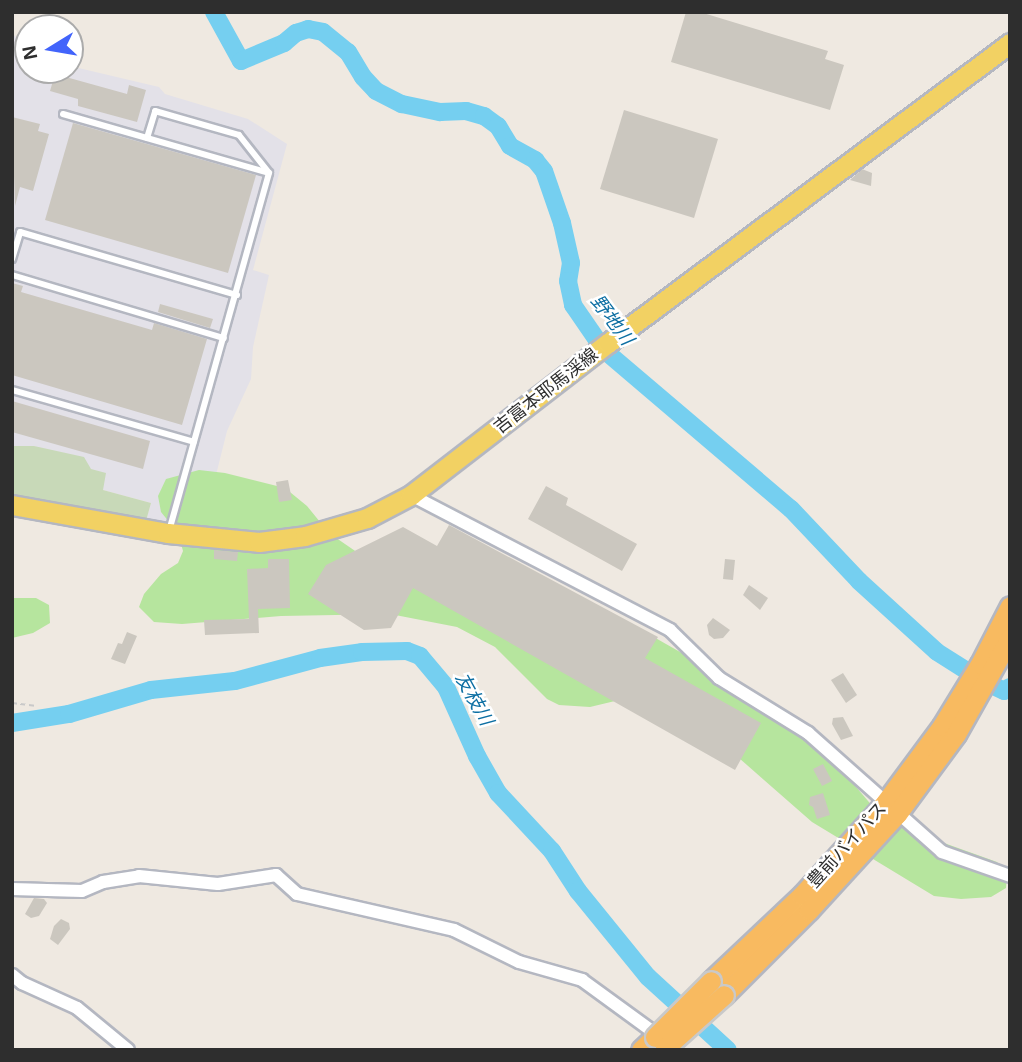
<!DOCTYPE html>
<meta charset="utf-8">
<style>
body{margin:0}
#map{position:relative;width:1022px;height:1062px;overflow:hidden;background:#efe9e1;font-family:Arial,"Noto Sans JP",sans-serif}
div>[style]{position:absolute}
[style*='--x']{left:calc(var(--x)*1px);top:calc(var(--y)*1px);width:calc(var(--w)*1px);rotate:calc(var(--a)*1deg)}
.industrial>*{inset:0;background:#e3e1e8}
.green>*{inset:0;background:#b6e59e}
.cemetery>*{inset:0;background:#c8d9b8}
.river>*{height:18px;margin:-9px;padding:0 9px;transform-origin:9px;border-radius:9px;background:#75cff0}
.building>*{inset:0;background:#cbc7bf}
.path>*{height:2px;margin-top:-1px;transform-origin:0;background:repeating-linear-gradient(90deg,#c9c9c9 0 5px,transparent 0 8.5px)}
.roads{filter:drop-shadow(2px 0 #b4b7c1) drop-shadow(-2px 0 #b4b7c1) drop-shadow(0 2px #b4b7c1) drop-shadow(0 -2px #b4b7c1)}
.service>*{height:6px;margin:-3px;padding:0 3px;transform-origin:3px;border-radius:3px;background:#fff}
.minor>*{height:12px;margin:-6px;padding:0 6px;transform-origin:6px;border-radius:6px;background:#fff}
.primary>*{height:19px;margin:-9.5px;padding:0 9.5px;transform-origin:9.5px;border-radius:9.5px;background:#f2d163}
.trunk>*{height:19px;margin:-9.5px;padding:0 9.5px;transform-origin:9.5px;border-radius:9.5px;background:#f8ba60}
.bridges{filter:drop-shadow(2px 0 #c9c9c9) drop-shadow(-2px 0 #c9c9c9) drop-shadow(0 2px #c9c9c9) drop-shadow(0 -2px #c9c9c9)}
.trunk-bridge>*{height:19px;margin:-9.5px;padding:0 9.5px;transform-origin:9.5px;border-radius:9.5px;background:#f8ba60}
span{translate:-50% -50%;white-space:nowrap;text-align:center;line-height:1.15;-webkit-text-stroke:5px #fff;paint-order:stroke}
.street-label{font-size:18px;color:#2e2e2e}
.water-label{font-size:19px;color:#0d6fa3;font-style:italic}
.frame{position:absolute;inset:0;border:14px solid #2e2e2e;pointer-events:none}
.north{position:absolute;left:14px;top:14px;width:70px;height:70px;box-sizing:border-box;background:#fff;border:2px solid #ababab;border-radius:50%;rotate:259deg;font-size:19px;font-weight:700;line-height:28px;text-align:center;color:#2e2e2e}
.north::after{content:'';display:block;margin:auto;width:24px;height:32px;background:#4264fb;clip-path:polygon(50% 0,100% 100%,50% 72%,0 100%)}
</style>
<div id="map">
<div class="industrial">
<div style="clip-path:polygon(12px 33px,28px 50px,28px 70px,70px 70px,70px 66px,159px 87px,165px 94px,248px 119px,287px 144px,253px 270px,269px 275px,253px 347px,251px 379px,227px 431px,212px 491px,189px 525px,146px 521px,151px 503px,103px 490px,91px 469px,34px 446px,12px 446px)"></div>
</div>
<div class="green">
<div style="clip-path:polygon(199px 470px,225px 473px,285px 488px,307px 506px,329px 533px,361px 555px,608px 611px,724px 677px,833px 760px,880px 815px,905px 829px,997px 862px,1007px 874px,1006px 888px,991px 897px,961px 899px,934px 896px,812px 822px,731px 751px,615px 701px,590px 707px,559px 705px,547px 699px,495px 647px,457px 627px,390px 614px,281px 616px,182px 624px,154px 622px,139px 607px,144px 594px,161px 574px,178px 563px,183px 551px,178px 533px,161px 512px,158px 496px,166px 479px)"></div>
<div style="clip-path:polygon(12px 598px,36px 598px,49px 605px,50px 623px,33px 633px,12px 638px)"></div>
</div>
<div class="cemetery">
<div style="clip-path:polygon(12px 446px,34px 446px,84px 457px,91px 469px,106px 473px,103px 490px,151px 503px,146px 521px,12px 495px)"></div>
</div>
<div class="river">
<div style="--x:214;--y:12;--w:56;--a:61.1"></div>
<div style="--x:241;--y:61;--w:47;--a:-22.7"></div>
<div style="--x:284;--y:43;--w:16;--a:-40"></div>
<div style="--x:296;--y:33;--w:13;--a:-18"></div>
<div style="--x:308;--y:29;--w:15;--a:11"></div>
<div style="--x:323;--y:32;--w:32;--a:39"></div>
<div style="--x:348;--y:52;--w:29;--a:59"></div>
<div style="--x:363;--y:77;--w:19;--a:47"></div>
<div style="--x:376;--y:91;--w:29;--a:27"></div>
<div style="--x:402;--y:104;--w:39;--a:12"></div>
<div style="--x:440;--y:112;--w:26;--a:-2"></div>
<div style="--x:466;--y:111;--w:19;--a:16"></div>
<div style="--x:484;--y:116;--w:17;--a:36"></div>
<div style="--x:498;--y:126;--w:23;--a:59"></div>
<div style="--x:510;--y:146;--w:29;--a:29"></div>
<div style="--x:535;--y:160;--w:14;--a:51"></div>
<div style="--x:544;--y:171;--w:55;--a:70.9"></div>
<div style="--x:562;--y:223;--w:41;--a:77.3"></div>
<div style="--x:571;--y:263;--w:18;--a:99"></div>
<div style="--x:568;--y:281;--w:25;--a:78"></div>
<div style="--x:573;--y:305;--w:55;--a:55.4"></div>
<div style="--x:604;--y:350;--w:245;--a:40.4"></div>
<div style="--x:791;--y:509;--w:99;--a:46.6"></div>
<div style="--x:859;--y:581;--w:105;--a:42.3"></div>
<div style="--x:937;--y:652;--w:54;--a:32.2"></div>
<div style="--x:983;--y:681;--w:23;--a:25"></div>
<div style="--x:1004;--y:691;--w:7;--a:-34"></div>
<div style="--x:12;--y:723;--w:58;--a:-9"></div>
<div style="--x:69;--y:714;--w:85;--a:-16.3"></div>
<div style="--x:151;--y:690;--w:84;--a:-6.1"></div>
<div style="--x:235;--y:681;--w:88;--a:-15.1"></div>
<div style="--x:320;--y:658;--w:42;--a:-8.1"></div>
<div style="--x:362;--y:652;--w:45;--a:-1.3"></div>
<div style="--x:407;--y:651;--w:14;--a:21"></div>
<div style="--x:420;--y:656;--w:40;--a:50"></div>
<div style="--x:446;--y:687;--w:76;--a:65.8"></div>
<div style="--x:477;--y:756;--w:43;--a:60.4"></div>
<div style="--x:498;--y:793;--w:79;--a:47"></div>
<div style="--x:552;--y:851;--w:48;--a:57"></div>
<div style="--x:578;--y:891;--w:111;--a:50.9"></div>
<div style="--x:648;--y:977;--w:108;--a:42.4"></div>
</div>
<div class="building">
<div style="clip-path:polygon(686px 12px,700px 12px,828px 51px,825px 59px,844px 65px,830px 110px,671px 62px)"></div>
<div style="clip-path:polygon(55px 74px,127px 94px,129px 85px,146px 90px,137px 122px,78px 106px,78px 99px,50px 91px)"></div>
<div style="clip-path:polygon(624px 110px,718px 139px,694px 218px,600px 189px)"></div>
<div style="clip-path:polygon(12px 117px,40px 124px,38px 131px,49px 134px,33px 191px,20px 187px,15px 206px)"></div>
<div style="clip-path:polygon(73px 123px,256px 175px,228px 273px,45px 220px)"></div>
<div style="clip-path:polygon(862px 169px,872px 173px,871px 186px,850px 180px)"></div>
<div style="clip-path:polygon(12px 283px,23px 286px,21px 292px,152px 330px,154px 323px,207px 339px,182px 425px,12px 375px)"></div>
<div style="clip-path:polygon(160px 304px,213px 319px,210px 328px,158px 312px)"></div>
<div style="clip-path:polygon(12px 401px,150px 441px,143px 469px,12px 432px)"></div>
<div style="clip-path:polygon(288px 480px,292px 500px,279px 502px,276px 482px)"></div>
<div style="clip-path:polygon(546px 486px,568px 498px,566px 505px,637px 544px,622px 571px,528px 519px)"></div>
<div style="clip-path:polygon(449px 525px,658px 637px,645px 658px,761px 723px,735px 770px,413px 588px,391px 628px,364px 630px,308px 594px,326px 565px,403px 527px,437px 546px)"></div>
<div style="clip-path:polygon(214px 550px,238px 552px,237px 561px,214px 559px)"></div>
<div style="clip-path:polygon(268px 559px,289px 559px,290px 608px,258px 609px,259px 633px,205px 635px,204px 620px,249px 619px,247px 569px,268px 568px)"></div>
<div style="clip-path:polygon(725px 559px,735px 560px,733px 580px,723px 579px)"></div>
<div style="clip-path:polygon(749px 585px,768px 598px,760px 610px,743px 595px)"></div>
<div style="clip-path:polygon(713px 618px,730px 630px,723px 638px,714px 639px,709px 635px,707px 625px)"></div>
<div style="clip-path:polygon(127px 632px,137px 636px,125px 664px,111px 659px,118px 643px,122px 644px)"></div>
<div style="clip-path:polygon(843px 673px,857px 695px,846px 703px,831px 680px)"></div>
<div style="clip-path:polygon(843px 717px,853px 736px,841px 740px,832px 724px,833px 718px)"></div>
<div style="clip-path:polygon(823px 764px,832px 781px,822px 786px,813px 769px)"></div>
<div style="clip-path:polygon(823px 793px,830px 815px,817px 819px,813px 807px,809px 805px,810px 797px)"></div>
<div style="clip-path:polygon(34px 898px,44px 899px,47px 903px,39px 916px,31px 918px,25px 914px)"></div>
<div style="clip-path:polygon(61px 919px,69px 923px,70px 929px,58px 945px,50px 939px,54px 926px)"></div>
</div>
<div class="path">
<div style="--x:12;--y:703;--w:23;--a:7"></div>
</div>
<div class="roads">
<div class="service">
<div style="--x:63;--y:114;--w:214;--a:16"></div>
<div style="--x:147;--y:138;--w:28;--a:-73"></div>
<div style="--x:155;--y:111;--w:87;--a:15.9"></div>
<div style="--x:239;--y:135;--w:48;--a:51.7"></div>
<div style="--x:269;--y:173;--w:373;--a:105.6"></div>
<div style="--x:12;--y:259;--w:28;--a:-73"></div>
<div style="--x:20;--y:232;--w:226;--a:16.2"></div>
<div style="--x:12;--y:275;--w:221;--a:16.6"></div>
<div style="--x:12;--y:390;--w:189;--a:15.9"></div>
</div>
<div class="minor">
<div style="--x:411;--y:495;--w:292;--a:27.5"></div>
<div style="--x:670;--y:630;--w:69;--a:44.4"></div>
<div style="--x:719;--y:678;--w:105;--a:31.7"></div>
<div style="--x:808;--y:733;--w:179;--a:41.6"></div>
<div style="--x:942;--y:852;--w:72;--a:19.4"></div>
<div style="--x:12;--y:889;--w:70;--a:1.6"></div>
<div style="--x:82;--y:891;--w:23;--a:-23"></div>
<div style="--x:103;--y:882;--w:36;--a:-9"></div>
<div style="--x:139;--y:876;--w:79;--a:5.8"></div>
<div style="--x:218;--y:884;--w:59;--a:-8.8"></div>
<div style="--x:276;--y:875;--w:28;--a:42"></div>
<div style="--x:297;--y:894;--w:161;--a:12.9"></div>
<div style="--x:454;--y:930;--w:72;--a:26.2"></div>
<div style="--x:519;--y:962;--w:66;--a:15.9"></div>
<div style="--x:582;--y:980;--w:100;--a:36.1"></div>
<div style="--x:12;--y:975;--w:13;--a:39"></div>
<div style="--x:22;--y:983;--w:60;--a:24.4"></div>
<div style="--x:77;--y:1008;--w:66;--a:39.5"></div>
</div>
<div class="primary">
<div style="--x:12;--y:505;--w:158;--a:10.2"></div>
<div style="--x:168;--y:533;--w:91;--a:5.6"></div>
<div style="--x:259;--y:542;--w:46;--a:-7.4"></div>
<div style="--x:305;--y:536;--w:65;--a:-16.2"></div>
<div style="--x:367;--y:518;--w:50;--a:-27.6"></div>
<div style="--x:411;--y:495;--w:249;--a:-37.7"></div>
<div style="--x:608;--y:343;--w:502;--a:-36.73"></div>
</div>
<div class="trunk">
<div style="--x:711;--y:981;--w:125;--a:-43.4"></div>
<div style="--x:802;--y:895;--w:124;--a:-47.9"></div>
<div style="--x:885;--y:803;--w:96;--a:-53.5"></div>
<div style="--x:942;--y:726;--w:73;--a:-58.5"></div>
<div style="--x:980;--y:664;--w:65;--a:-62.7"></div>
<div style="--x:724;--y:995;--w:120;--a:-45"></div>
<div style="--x:809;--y:910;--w:130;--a:-47.5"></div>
<div style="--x:897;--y:814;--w:99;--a:-53.6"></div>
<div style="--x:956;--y:734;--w:110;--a:-60.6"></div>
<div style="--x:641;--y:1050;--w:19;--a:-43"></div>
</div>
</div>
<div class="bridges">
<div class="trunk-bridge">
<div style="--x:655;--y:1037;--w:79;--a:-45"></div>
<div style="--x:665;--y:1048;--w:79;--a:-41.9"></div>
</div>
</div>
<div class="street-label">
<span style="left:546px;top:391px;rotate:-38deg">吉富本耶馬渓線</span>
<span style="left:847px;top:845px;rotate:-48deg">豊前バイパス</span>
</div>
<div class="water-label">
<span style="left:612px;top:320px;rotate:53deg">野地川</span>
<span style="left:474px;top:699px;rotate:61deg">友枝川</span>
</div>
<div class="frame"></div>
<div class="north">N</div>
</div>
